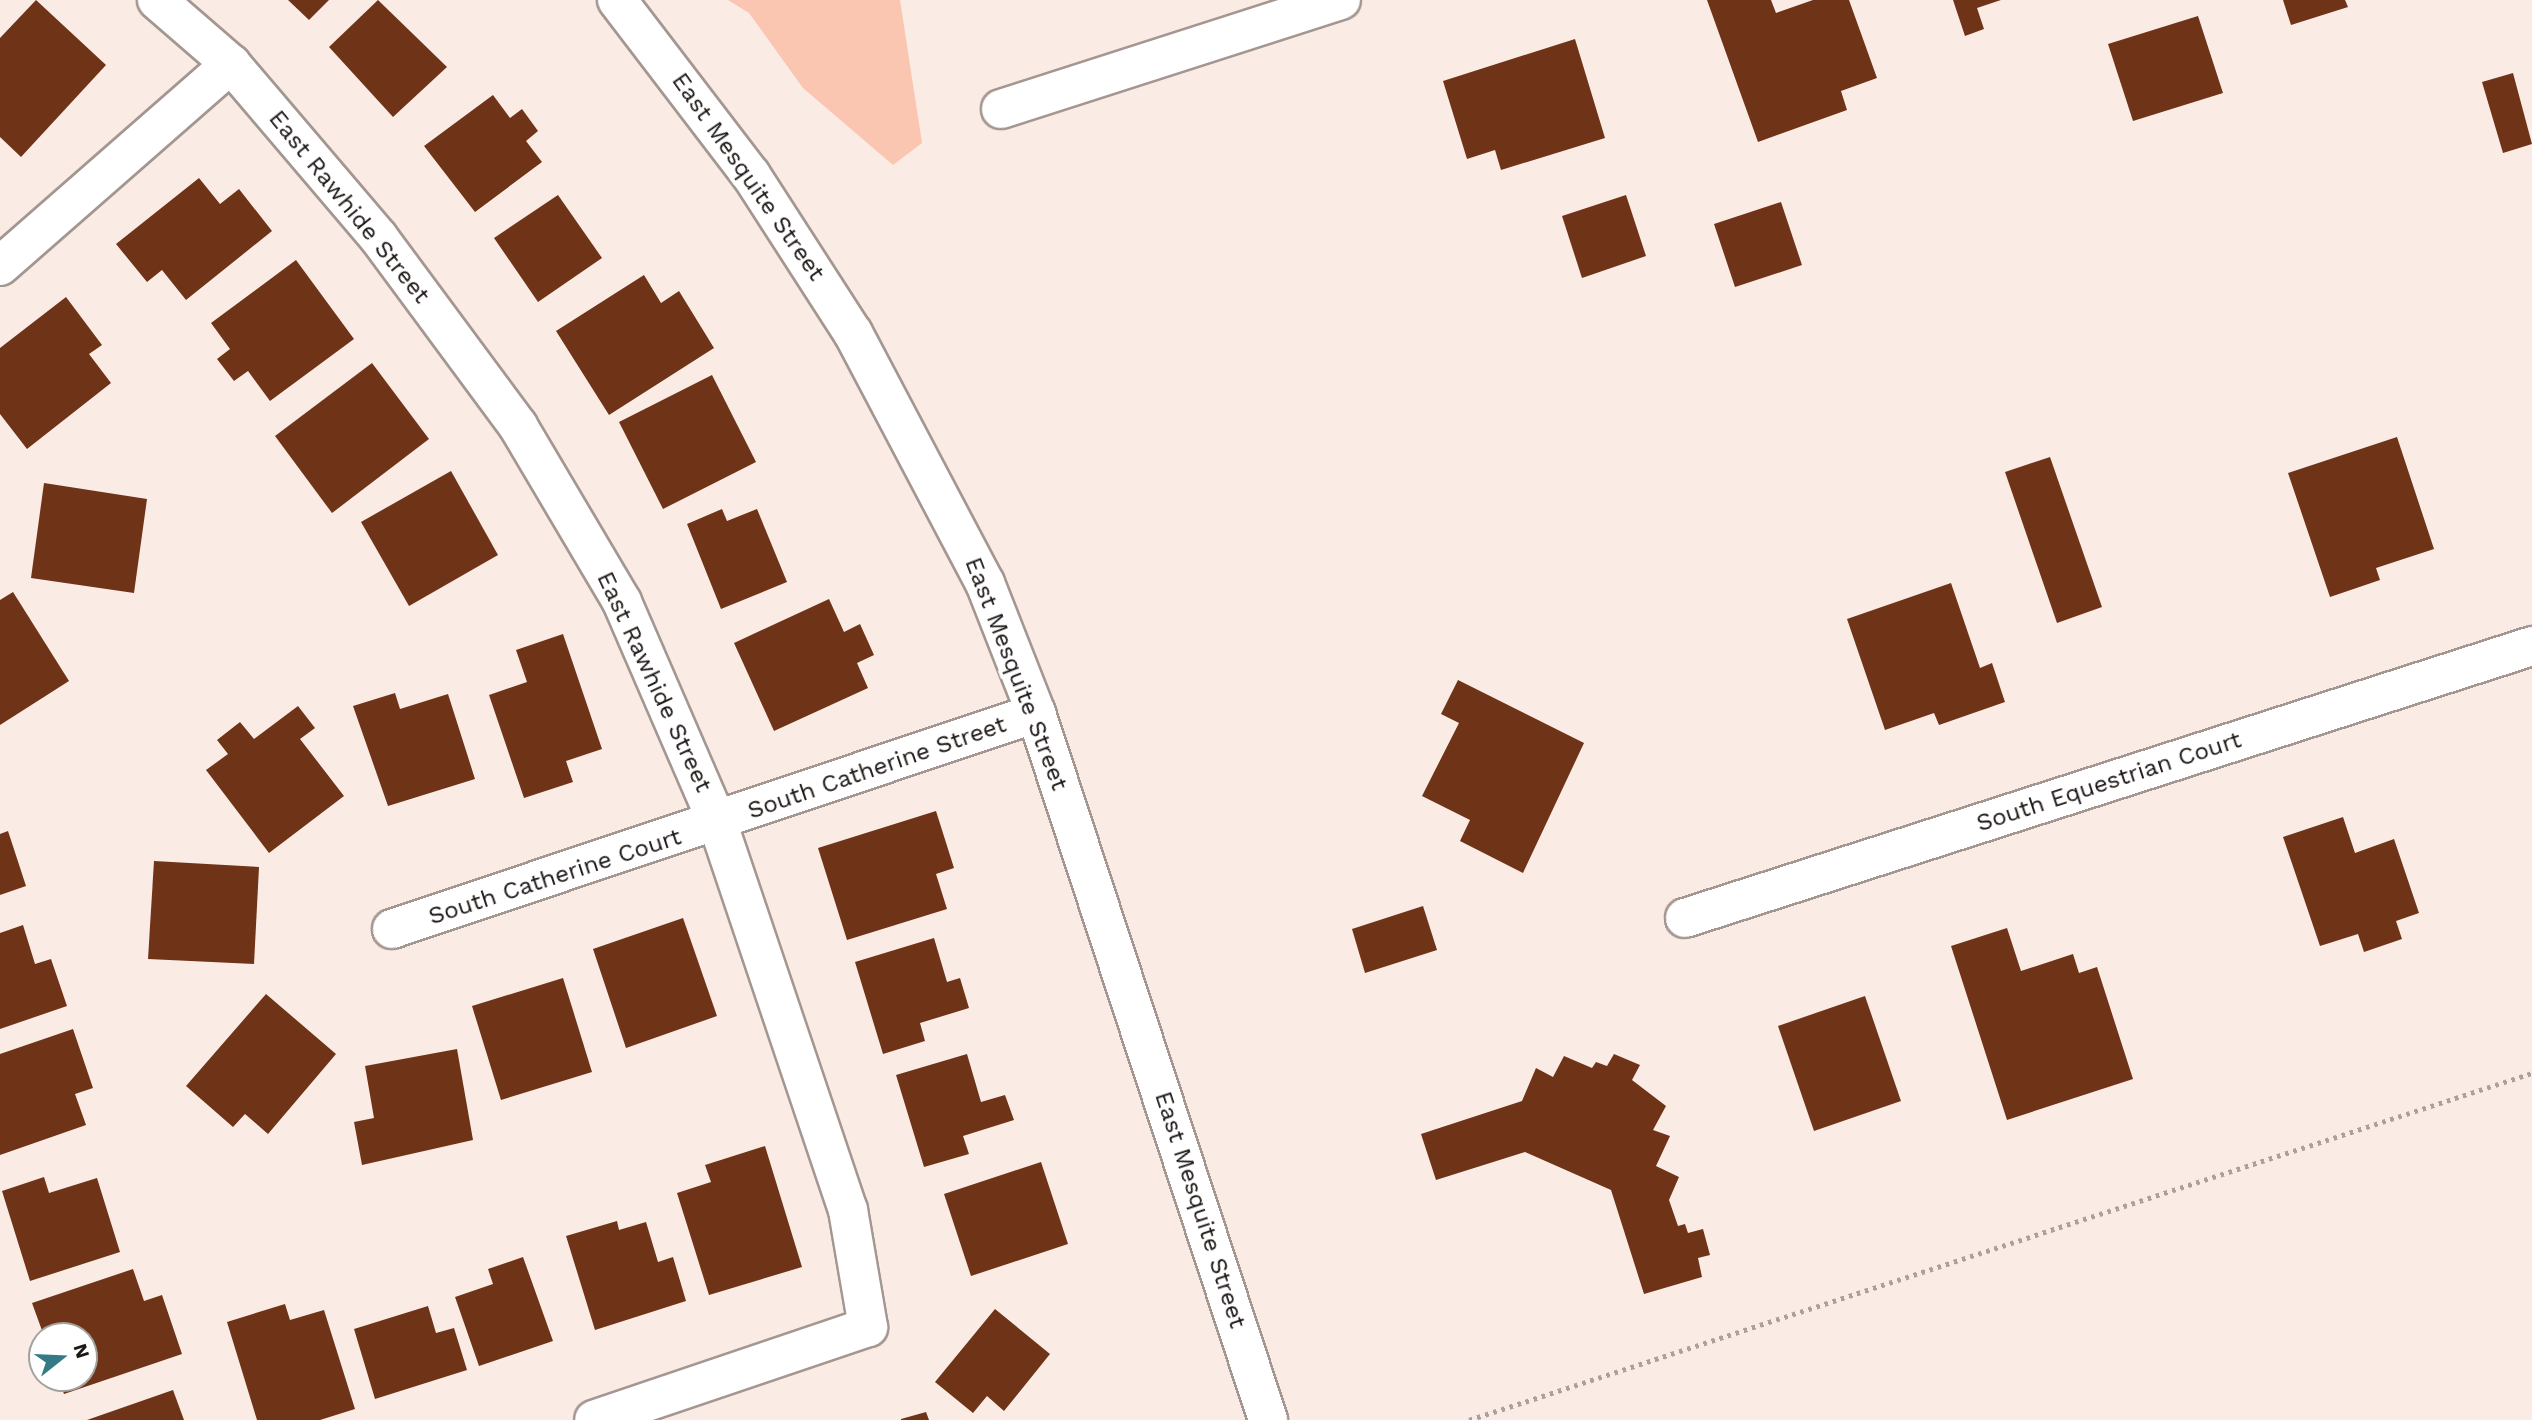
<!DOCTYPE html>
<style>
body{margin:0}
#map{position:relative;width:2532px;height:1420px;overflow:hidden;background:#faebe5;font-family:"Work Sans",sans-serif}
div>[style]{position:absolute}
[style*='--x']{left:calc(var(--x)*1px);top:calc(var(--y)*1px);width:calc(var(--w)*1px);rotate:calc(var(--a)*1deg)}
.green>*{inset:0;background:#fac6b1}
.building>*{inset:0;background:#6f3318}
.path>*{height:4.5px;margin-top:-2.25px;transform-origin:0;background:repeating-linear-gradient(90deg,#aba09b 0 3.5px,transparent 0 8.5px)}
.roads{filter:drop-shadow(2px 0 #a49691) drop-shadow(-2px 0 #a49691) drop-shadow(0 2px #a49691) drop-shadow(0 -2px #a49691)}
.minor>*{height:38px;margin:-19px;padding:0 19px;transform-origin:19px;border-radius:19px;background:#fff}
span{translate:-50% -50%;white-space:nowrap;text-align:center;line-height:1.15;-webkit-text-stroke:7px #fff;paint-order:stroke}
.street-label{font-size:24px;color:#1c1715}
.north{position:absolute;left:28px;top:1322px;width:70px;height:70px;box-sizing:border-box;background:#fff;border:2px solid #a4a2a1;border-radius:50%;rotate:72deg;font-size:19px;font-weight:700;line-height:28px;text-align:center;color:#1c1715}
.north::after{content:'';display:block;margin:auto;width:24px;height:32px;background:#357b86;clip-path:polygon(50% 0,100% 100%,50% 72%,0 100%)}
</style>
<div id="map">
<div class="green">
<div style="clip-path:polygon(728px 0,900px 0,922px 143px,893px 165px,803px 88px,749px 13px)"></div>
</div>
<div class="building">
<div style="clip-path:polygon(36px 0,106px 65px,21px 157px,0 137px,0 38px)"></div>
<div style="clip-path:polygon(288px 0,329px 0,309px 20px)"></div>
<div style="clip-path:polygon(378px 0,447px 67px,393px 117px,329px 47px)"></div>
<div style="clip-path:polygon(1707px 0,1771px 0,1776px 13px,1813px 0,1849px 0,1877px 78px,1841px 91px,1847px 110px,1758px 142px)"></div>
<div style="clip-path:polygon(1953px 0,2001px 0,1977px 8px,1984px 29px,1965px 36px)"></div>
<div style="clip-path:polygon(2283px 0,2345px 0,2348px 7px,2291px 25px)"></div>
<div style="clip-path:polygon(2198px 16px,2223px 93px,2133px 121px,2108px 44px)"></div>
<div style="clip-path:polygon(1575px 39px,1605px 138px,1501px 170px,1495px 150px,1467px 159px,1443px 81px)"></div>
<div style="clip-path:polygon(2513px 73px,2532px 144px,2503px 153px,2482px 82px)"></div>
<div style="clip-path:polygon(493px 95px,510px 118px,522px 109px,538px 131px,526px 141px,542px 162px,475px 212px,424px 146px)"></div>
<div style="clip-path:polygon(199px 178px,220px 204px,239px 189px,272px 231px,186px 300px,162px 270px,147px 282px,116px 244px)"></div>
<div style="clip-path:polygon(558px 195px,602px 258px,538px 302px,494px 238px)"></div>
<div style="clip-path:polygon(1626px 195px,1646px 256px,1582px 278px,1562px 216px)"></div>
<div style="clip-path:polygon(1781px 202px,1802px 265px,1735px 287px,1714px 224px)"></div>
<div style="clip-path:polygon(296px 260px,354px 339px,270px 401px,248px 371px,234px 381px,217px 359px,230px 349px,211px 323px)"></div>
<div style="clip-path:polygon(644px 275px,661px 303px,679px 291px,714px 348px,609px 415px,556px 331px)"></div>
<div style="clip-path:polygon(66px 297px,102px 345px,89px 354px,111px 383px,27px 449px,0 414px,0 348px)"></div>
<div style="clip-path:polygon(372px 363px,429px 439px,332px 513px,275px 436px)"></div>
<div style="clip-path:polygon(712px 375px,756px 462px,663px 509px,619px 422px)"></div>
<div style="clip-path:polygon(2397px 437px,2434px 549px,2376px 568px,2380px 580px,2330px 597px,2288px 473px)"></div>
<div style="clip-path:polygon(2050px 457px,2102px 607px,2057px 623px,2005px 472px)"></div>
<div style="clip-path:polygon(451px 471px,498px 555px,409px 606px,361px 522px)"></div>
<div style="clip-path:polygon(44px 483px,147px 499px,134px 593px,31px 578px)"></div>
<div style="clip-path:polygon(722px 509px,727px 521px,757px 509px,787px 582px,721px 609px,687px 524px)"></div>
<div style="clip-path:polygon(1951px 583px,1980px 668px,1992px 663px,2005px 702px,1939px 725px,1934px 713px,1885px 730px,1847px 619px)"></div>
<div style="clip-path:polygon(13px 592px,69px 681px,0 725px,0 600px)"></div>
<div style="clip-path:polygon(829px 599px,844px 632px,860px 624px,874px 655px,857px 663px,868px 688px,774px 731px,734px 643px)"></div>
<div style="clip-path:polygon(563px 634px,602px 749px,566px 761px,573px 782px,524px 798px,489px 695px,527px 682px,516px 650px)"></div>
<div style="clip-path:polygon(1458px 680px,1584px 743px,1523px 873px,1460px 841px,1470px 820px,1422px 796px,1459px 723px,1441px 714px)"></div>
<div style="clip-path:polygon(395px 693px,400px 709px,448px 694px,475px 779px,388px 806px,353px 706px)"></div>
<div style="clip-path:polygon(298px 706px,315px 728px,300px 739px,344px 796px,269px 853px,206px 770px,228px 754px,217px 740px,240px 722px,254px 739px)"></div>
<div style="clip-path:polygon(936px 811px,954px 868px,936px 874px,947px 909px,847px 940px,818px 848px)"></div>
<div style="clip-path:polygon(2343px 817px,2355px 853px,2394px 839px,2419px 913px,2396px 921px,2402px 939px,2364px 952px,2358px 934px,2320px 946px,2283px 837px)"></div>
<div style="clip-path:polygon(8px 831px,26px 886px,0 895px,0 834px)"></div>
<div style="clip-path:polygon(154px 861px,259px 867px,254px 964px,148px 959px)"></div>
<div style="clip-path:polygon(1423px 906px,1437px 950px,1365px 973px,1352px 929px)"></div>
<div style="clip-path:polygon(683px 918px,717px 1016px,626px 1048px,593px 949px)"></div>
<div style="clip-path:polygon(23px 925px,35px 964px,51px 959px,67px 1006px,0 1029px,0 933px)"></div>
<div style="clip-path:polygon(2007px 928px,2021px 971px,2073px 954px,2079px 973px,2097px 967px,2133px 1079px,2007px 1120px,1951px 946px)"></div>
<div style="clip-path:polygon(934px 938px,947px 982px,960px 978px,969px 1008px,920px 1023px,925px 1041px,883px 1054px,855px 962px)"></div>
<div style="clip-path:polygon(563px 978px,592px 1072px,501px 1100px,472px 1006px)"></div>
<div style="clip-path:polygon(266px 994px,336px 1054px,268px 1134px,245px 1114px,233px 1127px,186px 1086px)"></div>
<div style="clip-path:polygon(1865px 996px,1901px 1101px,1814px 1131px,1778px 1026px)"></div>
<div style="clip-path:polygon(73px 1029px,93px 1088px,75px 1094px,86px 1125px,0 1155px,0 1054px)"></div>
<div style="clip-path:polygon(457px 1049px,473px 1140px,362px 1165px,354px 1122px,374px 1118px,365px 1066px)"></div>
<div style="clip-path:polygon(967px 1054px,981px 1102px,1005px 1095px,1014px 1120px,963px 1136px,969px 1154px,924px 1167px,896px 1075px)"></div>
<div style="clip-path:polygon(1614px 1054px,1640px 1065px,1632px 1080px,1666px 1106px,1653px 1130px,1670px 1136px,1656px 1166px,1679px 1177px,1669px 1200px,1678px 1226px,1685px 1224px,1688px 1233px,1703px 1229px,1710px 1255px,1698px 1258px,1702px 1277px,1644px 1294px,1611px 1190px,1525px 1152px,1436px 1180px,1421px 1134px,1522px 1101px,1536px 1068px,1553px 1077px,1564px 1056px,1592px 1068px,1596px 1062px,1607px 1066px)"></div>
<div style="clip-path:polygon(765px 1146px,802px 1267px,709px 1295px,677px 1193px,711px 1182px,705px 1165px)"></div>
<div style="clip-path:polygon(1041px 1162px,1068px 1244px,971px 1276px,944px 1194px)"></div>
<div style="clip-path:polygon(44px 1177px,49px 1193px,97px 1178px,120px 1252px,30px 1281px,2px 1191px)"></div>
<div style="clip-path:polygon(617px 1221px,619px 1230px,646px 1222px,658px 1262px,673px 1257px,686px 1301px,595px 1330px,566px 1236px)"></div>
<div style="clip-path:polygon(523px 1257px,553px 1341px,479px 1366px,455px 1297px,493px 1284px,488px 1269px)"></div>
<div style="clip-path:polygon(133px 1269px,144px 1301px,162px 1295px,182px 1354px,64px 1394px,58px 1378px,84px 1378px,84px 1336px,44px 1336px,32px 1303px)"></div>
<div style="clip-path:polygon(285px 1304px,290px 1320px,324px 1310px,355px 1409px,320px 1420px,257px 1420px,227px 1322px)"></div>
<div style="clip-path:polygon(428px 1306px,436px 1333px,454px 1328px,467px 1370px,375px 1399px,354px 1329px)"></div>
<div style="clip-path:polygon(995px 1309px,1050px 1354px,1004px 1411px,987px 1396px,973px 1413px,935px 1382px)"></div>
<div style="clip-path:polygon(173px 1390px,184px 1420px,87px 1420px)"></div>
<div style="clip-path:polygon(926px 1412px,929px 1420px,901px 1420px,901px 1419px)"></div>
</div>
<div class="path">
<div style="--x:1469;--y:1420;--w:1118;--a:-18.08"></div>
</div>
<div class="roads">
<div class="minor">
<div style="--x:157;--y:0;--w:98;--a:40.9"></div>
<div style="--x:231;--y:64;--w:228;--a:49.6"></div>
<div style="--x:379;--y:238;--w:234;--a:53.5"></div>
<div style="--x:518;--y:426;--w:204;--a:59.4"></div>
<div style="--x:622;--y:602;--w:242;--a:66.6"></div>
<div style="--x:718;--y:824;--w:407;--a:71.4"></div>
<div style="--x:848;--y:1210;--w:119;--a:80.3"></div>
<div style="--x:868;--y:1327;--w:289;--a:161.3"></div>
<div style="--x:617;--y:0;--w:220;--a:52.6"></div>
<div style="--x:751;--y:175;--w:188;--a:57.2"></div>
<div style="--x:853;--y:333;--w:283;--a:62.2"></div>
<div style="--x:985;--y:583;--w:140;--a:68.6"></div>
<div style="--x:1036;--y:713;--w:744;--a:71.83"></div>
<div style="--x:1001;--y:109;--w:357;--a:-17.8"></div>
<div style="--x:0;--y:266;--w:307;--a:-41.2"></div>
<div style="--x:1685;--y:918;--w:890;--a:-17.8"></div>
<div style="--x:392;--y:929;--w:679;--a:-18.54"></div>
</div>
</div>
<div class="street-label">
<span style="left:748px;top:177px;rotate:55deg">East Mesquite Street</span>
<span style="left:349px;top:207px;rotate:51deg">East Rawhide Street</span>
<span style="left:1016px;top:674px;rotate:69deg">East Mesquite Street</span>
<span style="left:654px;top:682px;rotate:65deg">East Rawhide Street</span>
<span style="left:877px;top:768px;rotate:-19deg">South Catherine Street</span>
<span style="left:2109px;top:782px;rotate:-18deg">South Equestrian Court</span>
<span style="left:555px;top:877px;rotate:-18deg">South Catherine Court</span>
<span style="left:1200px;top:1210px;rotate:72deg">East Mesquite Street</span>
</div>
<div class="north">N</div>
</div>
